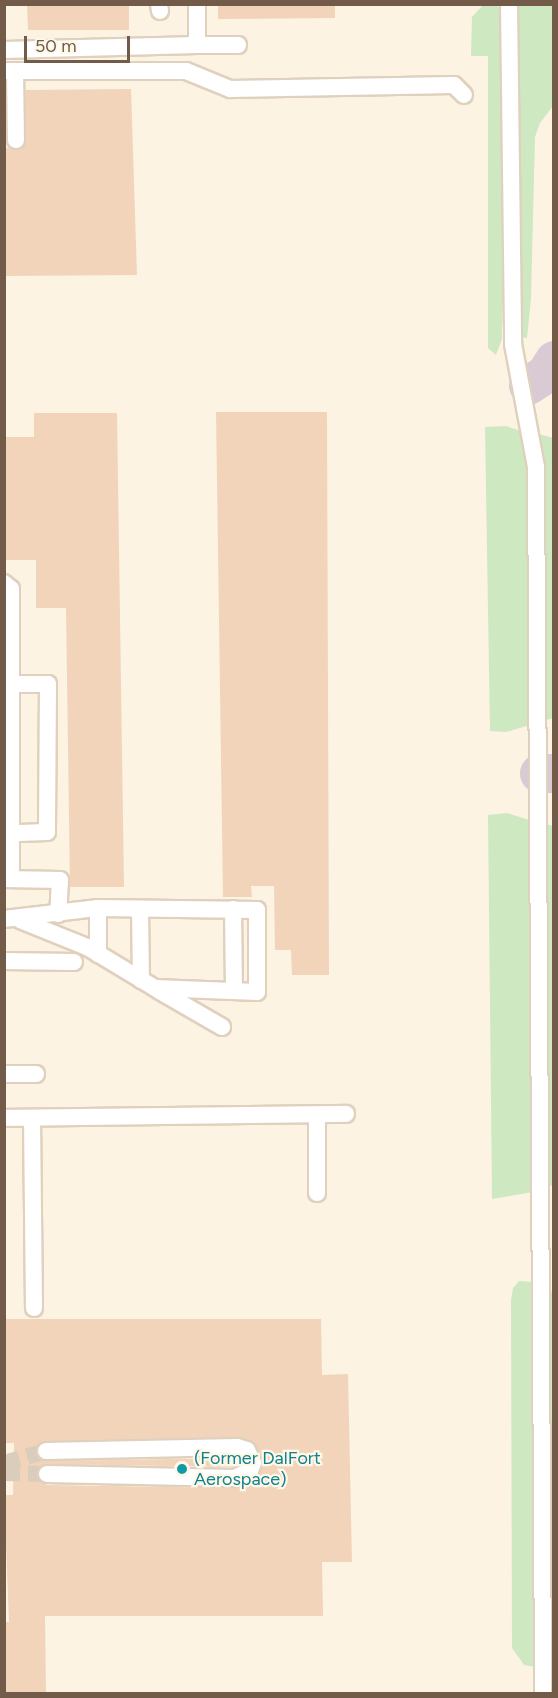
<!DOCTYPE html>
<style>
body{margin:0}
#map{position:relative;width:558px;height:1698px;overflow:hidden;background:#fcf3e2;font-family:Figtree,sans-serif}
div>[style]{position:absolute}
[style*='--x']{left:calc(var(--x)*1px);top:calc(var(--y)*1px);width:calc(var(--w)*1px);rotate:calc(var(--a)*1deg)}
.green>*{inset:0;background:#cee9c1}
.taxiway>*{height:39px;margin:-19.5px;padding:0 19.5px;transform-origin:19.5px;border-radius:19.5px;background:#dacad3}
.building>*{inset:0;background:#f1d4ba}
.minor-tunnel>*{height:16px;margin-top:-8px;transform-origin:0;background:repeating-linear-gradient(90deg,#dacdbc 0 16px,transparent 0 24px)}
.roads{filter:drop-shadow(2px 0 #e0d0be) drop-shadow(-2px 0 #e0d0be) drop-shadow(0 2px #e0d0be) drop-shadow(0 -2px #e0d0be)}
.minor>*{height:16px;margin:-8px;padding:0 8px;transform-origin:8px;border-radius:8px;background:#fff}
.dots>*{width:16px;height:16px;translate:-50% -50%;box-sizing:border-box;border:3px solid #fff7e8;border-radius:50%}
span{translate:-50% -50%;white-space:nowrap;text-align:center;line-height:1.15;-webkit-text-stroke:4.5px #fff7e8;paint-order:stroke}
.culture-label{font-size:18px;color:#0d838f}
.left{translate:0 -50%;text-align:left}
.frame{position:absolute;inset:0;border:6px solid #735b49;pointer-events:none}
.scale{position:absolute;left:24px;top:36px;width:106px;height:27px;box-sizing:border-box;border:3px solid #735b49;border-top:0;padding-left:8px;font-size:18px;line-height:21px;white-space:nowrap;color:#735b49;-webkit-text-stroke:4px #fff7e8;paint-order:stroke}
</style>
<div id="map">
<div class="green">
<div style="clip-path:polygon(483px 5px,498px 5px,502px 16px,502px 339px,496px 355px,488px 348px,488px 56px,471px 56px,472px 17px)"></div>
<div style="clip-path:polygon(554px 5px,553px 106px,540px 123px,535px 137px,531px 299px,527px 338px,520px 337px,519px 6px)"></div>
<div style="clip-path:polygon(506px 426px,521px 431px,528px 476px,530px 725px,506px 732px,490px 731px,485px 427px)"></div>
<div style="clip-path:polygon(538px 434px,554px 438px,554px 718px,546px 720px,542px 458px)"></div>
<div style="clip-path:polygon(507px 813px,529px 820px,533px 1192px,492px 1199px,488px 815px)"></div>
<div style="clip-path:polygon(545px 824px,554px 826px,554px 1185px,549px 1186px)"></div>
<div style="clip-path:polygon(519px 1281px,533px 1282px,536px 1667px,524px 1665px,512px 1648px,511px 1300px,513px 1288px)"></div>
<div style="clip-path:polygon(549px 1291px,554px 1292px,552px 1672px)"></div>
</div>
<div class="taxiway">
<div style="--x:528;--y:385;--w:20;--a:-33"></div>
<div style="--x:545;--y:374;--w:17;--a:-57"></div>
<div style="--x:539;--y:773;--w:15;--a:0"></div>
</div>
<div class="building">
<div style="clip-path:polygon(27px 4px,129px 4px,129px 30px,28px 30px)"></div>
<div style="clip-path:polygon(218px 4px,335px 4px,335px 18px,218px 19px)"></div>
<div style="clip-path:polygon(131px 89px,137px 275px,4px 276px,4px 147px,17px 150px,25px 145px,26px 90px)"></div>
<div style="clip-path:polygon(216px 412px,327px 412px,329px 975px,292px 975px,291px 950px,275px 950px,274px 886px,251px 886px,252px 897px,223px 897px)"></div>
<div style="clip-path:polygon(34px 413px,117px 413px,124px 887px,70px 887px,66px 608px,36px 608px,36px 560px,4px 560px,4px 437px,34px 437px)"></div>
<div style="clip-path:polygon(evenodd,6px 1319px,321px 1319px,322px 1375px,348px 1374px,352px 1562px,322px 1562px,323px 1616px,45px 1616px,46px 1694px,4px 1694px,4px 1622px,9px 1622px,4px 1495px,13px 1495px,14px 1443px,4px 1443px,6px 1319px,237px 1437px,254px 1442px,263px 1463px,257px 1479px,234px 1488px,47px 1485px,37px 1474px,38px 1468px,47px 1464px,232px 1467px,242px 1463px,236px 1458px,46px 1461px,36px 1451px,45px 1441px,237px 1437px)"></div>
</div>
<div class="minor-tunnel">
<div style="--x:4;--y:1463;--w:44;--a:-15.9"></div>
<div style="--x:4;--y:1473;--w:43;--a:1.3"></div>
</div>
<div class="roads">
<div class="minor">
<div style="--x:159;--y:4;--w:7;--a:82"></div>
<div style="--x:509;--y:4;--w:340;--a:89.3"></div>
<div style="--x:513;--y:344;--w:125;--a:79.4"></div>
<div style="--x:536;--y:467;--w:1227;--a:89.67"></div>
<div style="--x:197;--y:45;--w:41;--a:0"></div>
<div style="--x:4;--y:50;--w:193;--a:-1.5"></div>
<div style="--x:197;--y:45;--w:41;--a:-90"></div>
<div style="--x:4;--y:71;--w:182;--a:0"></div>
<div style="--x:186;--y:71;--w:48;--a:22.2"></div>
<div style="--x:230;--y:89;--w:224;--a:-1"></div>
<div style="--x:454;--y:85;--w:14;--a:45"></div>
<div style="--x:15;--y:71;--w:69;--a:89.2"></div>
<div style="--x:4;--y:583;--w:9;--a:41"></div>
<div style="--x:11;--y:589;--w:290;--a:90"></div>
<div style="--x:11;--y:684;--w:37;--a:0"></div>
<div style="--x:48;--y:684;--w:148;--a:90.4"></div>
<div style="--x:47;--y:832;--w:36;--a:178"></div>
<div style="--x:4;--y:879;--w:56;--a:1"></div>
<div style="--x:60;--y:880;--w:34;--a:93"></div>
<div style="--x:98;--y:908;--w:46;--a:90"></div>
<div style="--x:140;--y:909;--w:71;--a:89.2"></div>
<div style="--x:233;--y:909;--w:82;--a:89.3"></div>
<div style="--x:4;--y:919;--w:95;--a:-6.7"></div>
<div style="--x:98;--y:908;--w:159;--a:0.7"></div>
<div style="--x:257;--y:910;--w:82;--a:90"></div>
<div style="--x:257;--y:992;--w:102;--a:-177.8"></div>
<div style="--x:155;--y:988;--w:79;--a:-148.9"></div>
<div style="--x:87;--y:947;--w:72;--a:-158.1"></div>
<div style="--x:4;--y:961;--w:70;--a:0.8"></div>
<div style="--x:158;--y:990;--w:74;--a:30"></div>
<div style="--x:4;--y:1074;--w:32;--a:0"></div>
<div style="--x:317;--y:1115;--w:78;--a:90"></div>
<div style="--x:4;--y:1118;--w:342;--a:-0.7"></div>
<div style="--x:32;--y:1118;--w:190;--a:89.4"></div>
<div style="--x:46;--y:1451;--w:191;--a:-1.2"></div>
<div style="--x:237;--y:1447;--w:10;--a:17"></div>
<div style="--x:247;--y:1450;--w:14;--a:65"></div>
<div style="--x:253;--y:1463;--w:9;--a:111"></div>
<div style="--x:250;--y:1471;--w:17;--a:156"></div>
<div style="--x:234;--y:1478;--w:187;--a:-178.8"></div>
</div>
</div>
<div class="dots">
<div style="left:182px;top:1469px;background:#0f9aa8"></div>
</div>
<div class="culture-label">
<span class="left" style="left:194px;top:1469px">(Former DalFort<br>Aerospace)</span>
</div>
<div class="frame"></div>
<div class="scale">50 m</div>
</div>
